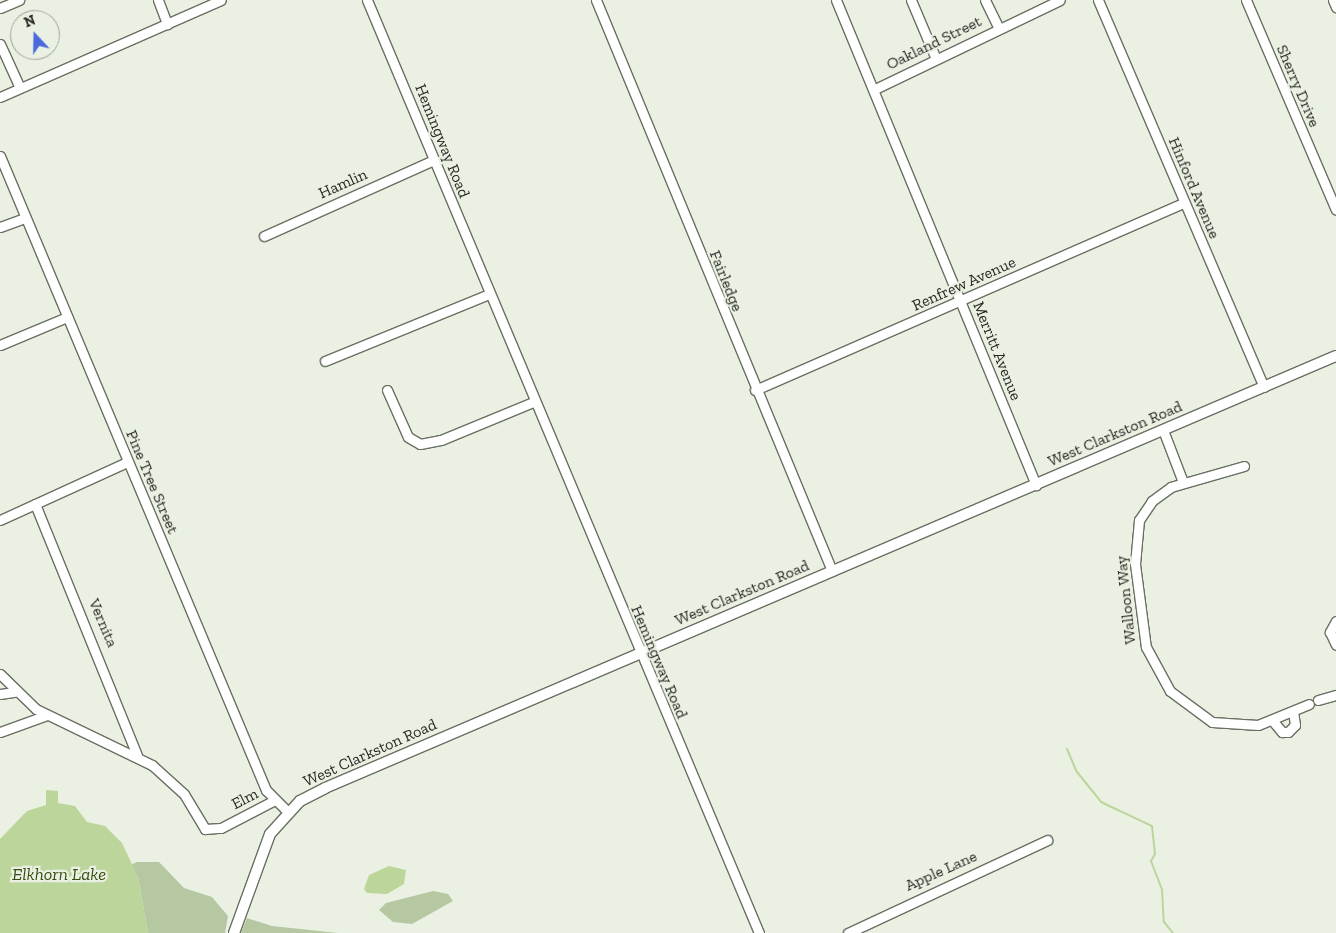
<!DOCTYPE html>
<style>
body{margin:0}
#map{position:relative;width:1336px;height:933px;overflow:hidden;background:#eaf1e3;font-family:"Zilla Slab",serif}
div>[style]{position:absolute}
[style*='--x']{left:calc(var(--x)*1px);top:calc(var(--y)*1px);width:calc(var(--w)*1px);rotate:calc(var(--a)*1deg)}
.green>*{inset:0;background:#b6c8a2}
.water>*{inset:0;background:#bbd59b}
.stream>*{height:2px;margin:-1px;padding:0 1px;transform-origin:1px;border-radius:1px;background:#bbd59b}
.roads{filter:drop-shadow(1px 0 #696f63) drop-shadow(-1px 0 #696f63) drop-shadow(0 1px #696f63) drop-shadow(0 -1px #696f63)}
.minor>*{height:9px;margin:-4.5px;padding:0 4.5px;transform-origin:4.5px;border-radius:4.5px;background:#fff}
.major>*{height:10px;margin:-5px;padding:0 5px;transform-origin:5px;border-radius:5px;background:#fff}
span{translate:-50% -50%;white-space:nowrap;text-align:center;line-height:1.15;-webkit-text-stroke:4.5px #eaf1e3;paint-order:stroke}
.street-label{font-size:16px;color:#272924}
.water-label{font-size:18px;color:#384e11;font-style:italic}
.north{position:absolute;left:10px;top:10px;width:50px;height:50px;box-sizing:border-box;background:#eaf1e3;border:1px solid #9ca197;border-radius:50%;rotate:339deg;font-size:14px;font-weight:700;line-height:20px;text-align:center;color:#272924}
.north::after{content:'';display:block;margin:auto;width:18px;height:22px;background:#4b6ade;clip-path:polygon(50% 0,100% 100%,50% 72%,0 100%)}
</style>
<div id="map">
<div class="green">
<div style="clip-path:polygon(137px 862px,159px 862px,184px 888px,212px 897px,228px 916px,225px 933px,148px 933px,138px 877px,130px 865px)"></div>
<div style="clip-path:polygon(433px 891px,448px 894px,453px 901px,412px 924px,393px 922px,379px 910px,386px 903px)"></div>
<div style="clip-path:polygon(247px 918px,272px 926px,338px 933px,241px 933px)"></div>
</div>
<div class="water">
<div style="clip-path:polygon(46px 790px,58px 791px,58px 803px,75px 806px,87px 822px,105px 826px,122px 843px,138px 877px,148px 933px,0 933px,0 839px,27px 811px,46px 805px)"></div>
<div style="clip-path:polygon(389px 866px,406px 870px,404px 884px,387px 894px,367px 893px,364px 889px,369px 875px)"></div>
</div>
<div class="stream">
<div style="--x:1067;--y:749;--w:25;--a:67"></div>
<div style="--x:1077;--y:772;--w:38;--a:51"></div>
<div style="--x:1101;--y:802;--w:56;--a:25.2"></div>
<div style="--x:1152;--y:826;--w:28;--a:84"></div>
<div style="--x:1155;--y:854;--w:8;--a:120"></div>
<div style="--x:1151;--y:861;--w:30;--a:69"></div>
<div style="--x:1162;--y:889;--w:33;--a:87"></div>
<div style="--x:1164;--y:922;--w:14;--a:51"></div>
</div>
<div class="roads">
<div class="minor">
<div style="--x:158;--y:0;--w:26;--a:69"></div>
<div style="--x:367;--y:0;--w:1012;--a:67.21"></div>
<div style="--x:596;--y:0;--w:618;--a:67.54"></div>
<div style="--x:836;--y:0;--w:525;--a:67.59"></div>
<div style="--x:911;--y:0;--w:64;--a:67"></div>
<div style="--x:985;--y:0;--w:32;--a:64"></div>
<div style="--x:1098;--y:0;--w:421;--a:66.8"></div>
<div style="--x:1246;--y:0;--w:228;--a:66.8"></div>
<div style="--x:1333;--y:0;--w:8;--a:67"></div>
<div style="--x:0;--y:8;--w:21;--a:-23"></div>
<div style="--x:0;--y:44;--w:48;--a:65.6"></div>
<div style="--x:875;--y:89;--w:205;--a:-25.7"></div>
<div style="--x:0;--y:97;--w:241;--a:-23.7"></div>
<div style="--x:0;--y:156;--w:688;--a:67.24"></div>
<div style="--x:266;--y:790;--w:31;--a:45"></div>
<div style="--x:0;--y:227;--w:27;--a:-20"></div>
<div style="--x:264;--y:236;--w:186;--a:-24.1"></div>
<div style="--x:0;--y:345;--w:73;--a:-22.7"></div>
<div style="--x:325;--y:361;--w:177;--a:-22.2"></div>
<div style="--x:387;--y:390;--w:51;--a:65.9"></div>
<div style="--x:408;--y:437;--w:14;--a:30"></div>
<div style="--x:420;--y:444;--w:21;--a:-11"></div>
<div style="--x:441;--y:440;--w:100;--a:-22.4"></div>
<div style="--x:755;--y:390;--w:468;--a:-23.6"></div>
<div style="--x:1163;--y:430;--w:56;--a:69"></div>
<div style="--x:1244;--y:466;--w:76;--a:164"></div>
<div style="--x:1171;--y:487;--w:24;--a:144"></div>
<div style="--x:1152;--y:501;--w:23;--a:124"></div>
<div style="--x:1139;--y:520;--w:44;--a:95.2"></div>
<div style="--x:1135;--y:564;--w:84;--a:82.5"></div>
<div style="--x:1146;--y:647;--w:50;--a:61.4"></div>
<div style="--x:1170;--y:691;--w:52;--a:36.4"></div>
<div style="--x:1212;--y:722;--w:46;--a:3.7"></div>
<div style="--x:1258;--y:725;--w:55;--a:-22.4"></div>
<div style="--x:35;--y:504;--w:271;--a:67.9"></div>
<div style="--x:0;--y:520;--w:140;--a:-24.5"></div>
<div style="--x:1336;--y:621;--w:13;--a:119"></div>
<div style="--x:1330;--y:632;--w:14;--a:65"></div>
<div style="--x:0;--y:674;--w:50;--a:44.2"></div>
<div style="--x:36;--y:709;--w:129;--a:25.8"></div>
<div style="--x:152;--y:765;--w:43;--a:42.2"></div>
<div style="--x:184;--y:794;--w:41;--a:59"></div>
<div style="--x:205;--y:829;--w:16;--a:-4"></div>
<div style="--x:221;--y:828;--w:59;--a:-27.4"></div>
<div style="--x:0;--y:694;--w:15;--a:-8"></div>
<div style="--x:1318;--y:700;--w:19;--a:-16"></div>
<div style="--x:1272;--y:720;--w:16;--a:50"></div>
<div style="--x:1282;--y:732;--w:6;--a:0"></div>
<div style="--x:1288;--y:732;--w:10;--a:-45"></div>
<div style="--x:1295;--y:725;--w:14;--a:-98"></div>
<div style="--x:0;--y:732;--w:50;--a:-19.9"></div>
<div style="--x:848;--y:933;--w:220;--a:-25"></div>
</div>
<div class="major">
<div style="--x:234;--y:933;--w:105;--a:-70"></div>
<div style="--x:270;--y:834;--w:45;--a:-47.7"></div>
<div style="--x:300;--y:801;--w:28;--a:-27"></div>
<div style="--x:325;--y:788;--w:1099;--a:-23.14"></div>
</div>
</div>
<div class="street-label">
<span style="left:934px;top:43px;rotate:-26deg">Oakland Street</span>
<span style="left:1298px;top:86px;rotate:67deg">Sherry Drive</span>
<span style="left:442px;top:141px;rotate:68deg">Hemingway Road</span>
<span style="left:343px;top:184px;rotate:-24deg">Hamlin</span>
<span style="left:1194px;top:188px;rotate:67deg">Hinford Avenue</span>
<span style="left:726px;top:281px;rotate:68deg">Fairledge</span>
<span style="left:964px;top:284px;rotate:-24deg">Renfrew Avenue</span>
<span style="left:997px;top:351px;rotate:68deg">Merritt Avenue</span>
<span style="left:1115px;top:434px;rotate:-23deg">West Clarkston Road</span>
<span style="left:152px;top:482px;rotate:67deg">Pine Tree Street</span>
<span style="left:742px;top:593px;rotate:-23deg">West Clarkston Road</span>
<span style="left:1126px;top:600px;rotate:-96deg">Walloon Way</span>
<span style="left:103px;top:623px;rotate:67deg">Vernita</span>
<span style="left:659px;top:662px;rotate:67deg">Hemingway Road</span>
<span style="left:370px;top:753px;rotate:-24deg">West Clarkston Road</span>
<span style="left:245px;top:799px;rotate:-27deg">Elm</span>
<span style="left:941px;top:871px;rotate:-24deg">Apple Lane</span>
</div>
<div class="water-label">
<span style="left:59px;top:874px">Elkhorn Lake</span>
</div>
<div class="north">N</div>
</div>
